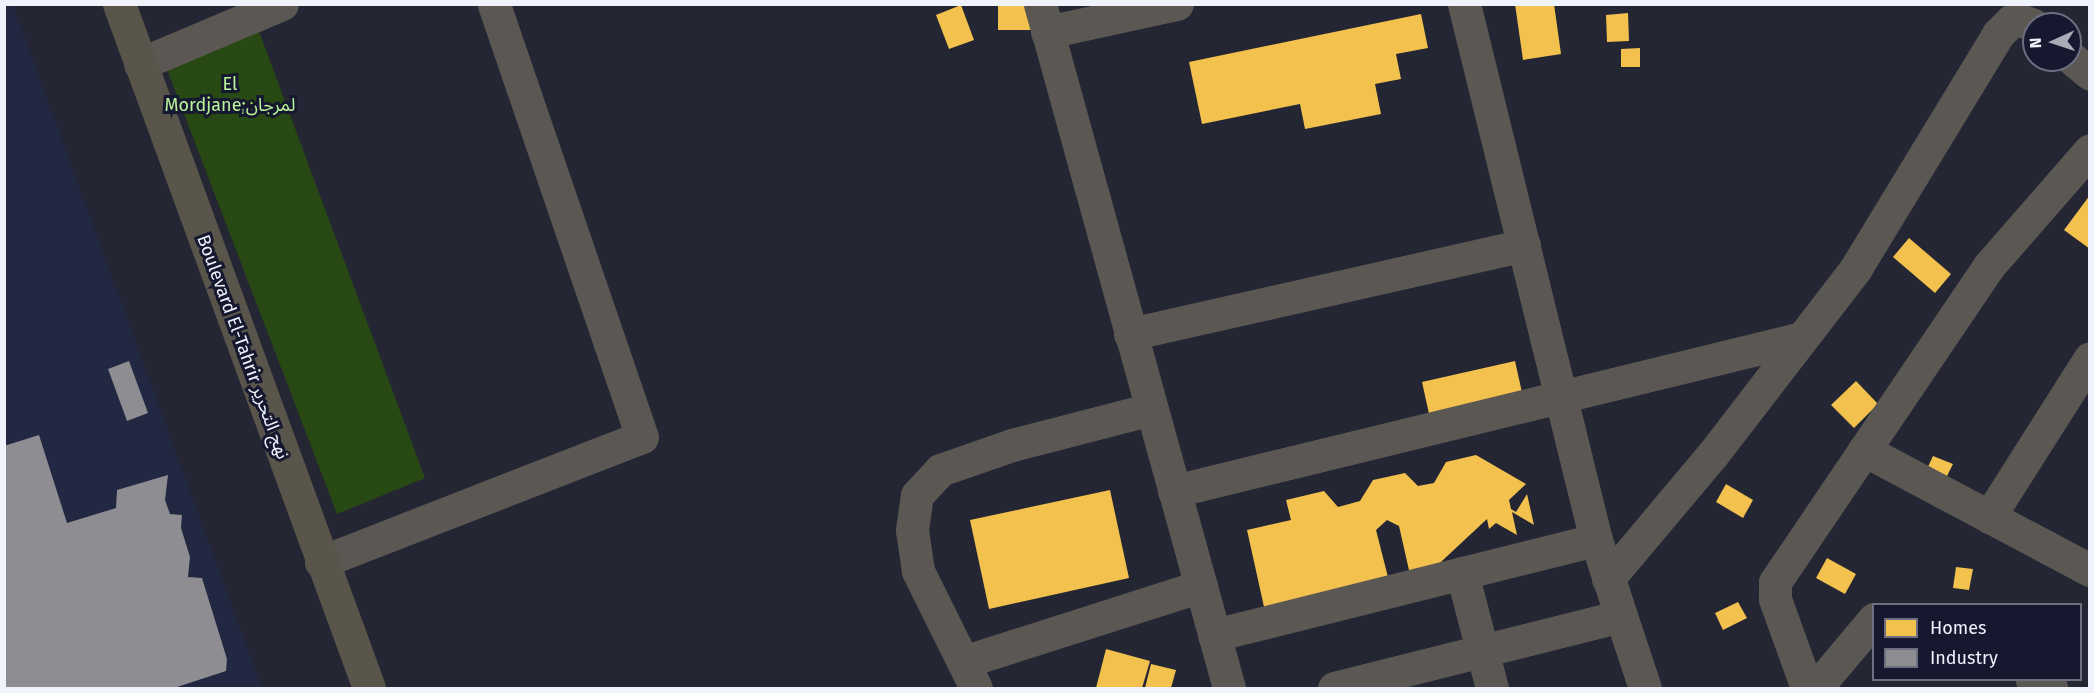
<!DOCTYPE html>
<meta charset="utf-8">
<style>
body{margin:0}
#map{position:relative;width:2094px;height:693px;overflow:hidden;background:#242633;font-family:"Fira Sans","Noto Sans Arabic",sans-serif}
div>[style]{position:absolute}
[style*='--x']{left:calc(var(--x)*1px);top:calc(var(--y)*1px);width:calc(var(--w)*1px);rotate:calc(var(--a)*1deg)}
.built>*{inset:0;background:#222742}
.green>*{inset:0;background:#284814}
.homes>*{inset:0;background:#f2c14e}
.industry>*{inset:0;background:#8d8d92}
.minor>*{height:33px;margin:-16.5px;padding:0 16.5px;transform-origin:16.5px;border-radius:16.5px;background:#5b5854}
.major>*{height:33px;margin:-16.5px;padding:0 16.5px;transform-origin:16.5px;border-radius:16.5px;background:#59554a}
span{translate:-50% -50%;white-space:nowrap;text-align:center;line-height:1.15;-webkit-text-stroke:6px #15182f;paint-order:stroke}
.park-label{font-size:18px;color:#baf39a}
.street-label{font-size:18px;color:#f0f2fc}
.frame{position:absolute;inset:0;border:6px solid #f0f2fc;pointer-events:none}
.legend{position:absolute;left:1872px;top:603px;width:210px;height:78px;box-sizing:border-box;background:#15182f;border:2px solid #6d6f81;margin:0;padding:8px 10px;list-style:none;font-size:18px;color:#f0f2fc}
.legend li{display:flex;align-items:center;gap:12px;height:30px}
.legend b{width:30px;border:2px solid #6d6f81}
.north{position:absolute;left:2022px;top:12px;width:60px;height:60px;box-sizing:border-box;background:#15182f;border:2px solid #6d6f81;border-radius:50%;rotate:267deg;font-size:16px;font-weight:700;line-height:24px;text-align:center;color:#f0f2fc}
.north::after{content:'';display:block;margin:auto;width:21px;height:27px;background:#a9abb6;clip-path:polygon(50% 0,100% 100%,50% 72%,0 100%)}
</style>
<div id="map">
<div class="built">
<div style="clip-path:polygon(4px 5px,13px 5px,262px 688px,5px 688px)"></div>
</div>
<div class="green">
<div style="clip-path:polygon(257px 26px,425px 478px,337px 514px,163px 59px)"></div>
</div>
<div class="homes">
<div style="clip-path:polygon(1515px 4px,1554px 4px,1561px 54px,1523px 60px)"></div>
<div style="clip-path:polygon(961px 5px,974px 40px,949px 49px,936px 15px)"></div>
<div style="clip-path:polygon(998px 5px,1039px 5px,1039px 30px,998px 30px)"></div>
<div style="clip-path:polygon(1628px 13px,1629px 41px,1607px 42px,1606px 15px)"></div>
<div style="clip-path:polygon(1421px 14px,1428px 48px,1396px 54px,1401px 79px,1375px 84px,1381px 114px,1305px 129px,1300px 104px,1202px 124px,1189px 62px)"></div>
<div style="clip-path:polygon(1640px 48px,1640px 67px,1621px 67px,1621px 49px)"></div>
<div style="clip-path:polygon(2090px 195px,2090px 249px,2064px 230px)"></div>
<div style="clip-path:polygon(1909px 238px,1951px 274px,1935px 293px,1893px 257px)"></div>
<div style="clip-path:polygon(1515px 361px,1525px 406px,1433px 432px,1422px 382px)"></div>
<div style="clip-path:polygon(1856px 381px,1878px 404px,1854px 428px,1831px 405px)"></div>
<div style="clip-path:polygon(1476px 455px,1526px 484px,1509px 500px,1511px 509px,1516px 512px,1527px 494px,1534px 525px,1512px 512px,1517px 535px,1496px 523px,1489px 529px,1487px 519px,1413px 588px,1399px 526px,1387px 520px,1376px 530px,1389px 581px,1266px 616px,1247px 530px,1291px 520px,1286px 500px,1324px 491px,1338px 507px,1360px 501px,1373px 480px,1405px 473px,1418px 486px,1434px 483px,1446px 462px)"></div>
<div style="clip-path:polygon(1933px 456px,1953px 464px,1945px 480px,1926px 471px)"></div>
<div style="clip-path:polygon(1726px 484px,1753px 500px,1743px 518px,1716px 502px)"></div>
<div style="clip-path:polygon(1110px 490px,1129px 578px,989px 609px,970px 520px)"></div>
<div style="clip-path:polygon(1827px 558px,1856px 574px,1845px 594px,1816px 578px)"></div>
<div style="clip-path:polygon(1956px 567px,1973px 569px,1969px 590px,1953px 588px)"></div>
<div style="clip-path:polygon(1738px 602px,1747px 618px,1723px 630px,1715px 613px)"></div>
<div style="clip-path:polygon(1106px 649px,1150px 661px,1142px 688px,1096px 688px)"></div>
<div style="clip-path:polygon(1151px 664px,1176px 670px,1171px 688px,1145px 688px)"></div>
</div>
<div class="industry">
<div style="clip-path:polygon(129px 361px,148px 413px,127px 421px,108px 369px)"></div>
<div style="clip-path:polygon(39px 435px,67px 523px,116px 508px,117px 490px,168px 475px,165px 500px,170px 514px,182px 515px,181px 528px,190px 557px,188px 577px,202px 578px,227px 659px,226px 671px,174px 688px,4px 688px,4px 446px)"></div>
</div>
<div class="minor">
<div style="--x:1040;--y:4;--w:710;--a:74.55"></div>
<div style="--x:1464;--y:4;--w:552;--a:76.17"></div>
<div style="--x:1596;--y:540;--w:156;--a:71.7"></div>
<div style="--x:1047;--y:32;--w:133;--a:-12.2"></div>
<div style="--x:2070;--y:57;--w:26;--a:40"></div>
<div style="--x:140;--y:64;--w:154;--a:-22.9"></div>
<div style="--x:1130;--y:334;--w:404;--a:-12.7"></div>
<div style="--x:1864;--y:450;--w:256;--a:28"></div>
<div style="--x:1174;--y:491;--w:646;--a:-13.69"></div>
<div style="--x:1989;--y:517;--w:188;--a:-57.6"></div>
<div style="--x:321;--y:562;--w:344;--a:-21.3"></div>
<div style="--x:642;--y:437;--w:458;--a:-108.9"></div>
<div style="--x:1462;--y:573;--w:119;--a:75.4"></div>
<div style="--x:1608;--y:579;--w:163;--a:-50"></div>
<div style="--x:1713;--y:454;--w:235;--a:-52.4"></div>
<div style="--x:1856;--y:268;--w:274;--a:-58.7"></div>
<div style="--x:1998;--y:34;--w:18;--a:-45"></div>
<div style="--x:2011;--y:21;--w:9;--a:-6"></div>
<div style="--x:2020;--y:20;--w:15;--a:20"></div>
<div style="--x:1214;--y:635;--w:394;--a:-14"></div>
<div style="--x:963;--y:662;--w:250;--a:-17.7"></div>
<div style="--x:2032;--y:680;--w:21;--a:23"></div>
<div style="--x:976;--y:688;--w:131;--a:-116.4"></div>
<div style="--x:918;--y:571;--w:41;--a:-98.3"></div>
<div style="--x:912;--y:530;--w:35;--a:-82"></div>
<div style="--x:917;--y:495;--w:34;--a:-47"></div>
<div style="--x:940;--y:470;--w:76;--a:-19.1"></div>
<div style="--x:1012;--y:445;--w:144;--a:-14.5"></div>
<div style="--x:1334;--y:688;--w:295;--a:-14.1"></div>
<div style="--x:1807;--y:688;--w:95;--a:-109.8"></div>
<div style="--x:1775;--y:599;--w:17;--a:-90"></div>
<div style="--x:1775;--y:582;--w:380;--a:-55.9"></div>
<div style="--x:1988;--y:267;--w:155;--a:-48.9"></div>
<div style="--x:1816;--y:688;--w:90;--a:-50"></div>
</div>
<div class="major">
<div style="--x:119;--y:4;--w:728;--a:69.92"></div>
</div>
<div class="park-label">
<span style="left:230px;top:95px">El<br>Mordjane;لمرجان</span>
</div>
<div class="street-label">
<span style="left:243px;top:347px;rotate:70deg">Boulevard El-Tahrir نهج التحرير</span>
</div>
<div class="frame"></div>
<ul class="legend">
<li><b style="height:16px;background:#f2c14e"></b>Homes</li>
<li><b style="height:16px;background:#8d8d92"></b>Industry</li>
</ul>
<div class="north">N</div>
</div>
